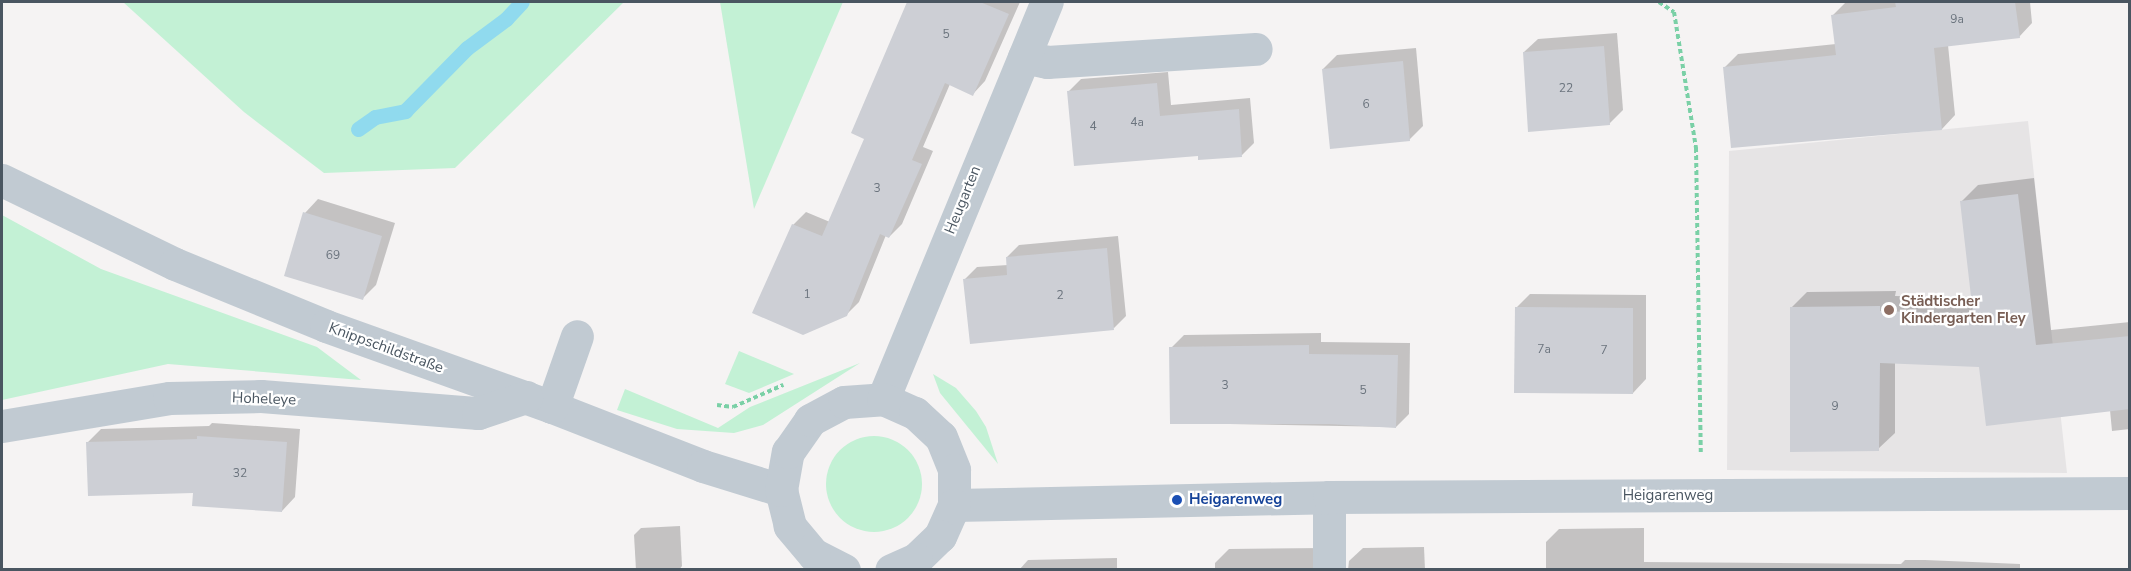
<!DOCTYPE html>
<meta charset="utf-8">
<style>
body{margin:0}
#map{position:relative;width:2131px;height:571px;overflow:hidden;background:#f5f3f3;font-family:"Nunito Sans",sans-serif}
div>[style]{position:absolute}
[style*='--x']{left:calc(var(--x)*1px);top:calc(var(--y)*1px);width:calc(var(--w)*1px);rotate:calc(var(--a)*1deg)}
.education>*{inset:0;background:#e6e4e5}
.green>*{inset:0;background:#c3f1d5}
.round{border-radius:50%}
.shadow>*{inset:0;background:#0003}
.stream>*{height:15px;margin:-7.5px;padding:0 7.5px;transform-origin:7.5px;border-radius:7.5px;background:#90daee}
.building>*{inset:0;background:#cdcfd5}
.path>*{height:4px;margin-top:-2px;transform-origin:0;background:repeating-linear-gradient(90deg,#7ad0a6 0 4.5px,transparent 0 7.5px)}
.minor>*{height:33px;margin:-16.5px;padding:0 16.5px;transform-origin:16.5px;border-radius:16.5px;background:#c1cad2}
.dots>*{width:16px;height:16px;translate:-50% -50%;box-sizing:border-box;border:3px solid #fff;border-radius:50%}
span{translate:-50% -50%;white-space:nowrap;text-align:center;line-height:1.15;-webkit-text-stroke:4.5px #fff;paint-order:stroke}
.number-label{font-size:12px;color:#6b747e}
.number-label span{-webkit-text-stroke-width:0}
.street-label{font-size:15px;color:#4a5661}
.education-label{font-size:15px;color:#785e54;font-weight:700}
.left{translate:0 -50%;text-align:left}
.transit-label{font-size:15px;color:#164399;font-weight:700}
.frame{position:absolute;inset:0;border:3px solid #4a5661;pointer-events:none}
</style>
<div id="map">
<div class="education">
<div style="clip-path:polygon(2028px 121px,2067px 473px,1727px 470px,1729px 151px)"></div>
</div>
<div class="green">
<div style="clip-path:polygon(123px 2px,624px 2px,455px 168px,324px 173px,244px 112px)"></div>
<div style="clip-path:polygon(720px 2px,843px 2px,754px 209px)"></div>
<div style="clip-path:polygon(2px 215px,101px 269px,317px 347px,361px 380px,168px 364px,2px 400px)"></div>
<div style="clip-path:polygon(739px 351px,794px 374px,749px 393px,725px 384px)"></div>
<div style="clip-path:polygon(860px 363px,763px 425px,734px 433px,677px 429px,617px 410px,625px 389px,718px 428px,750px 407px)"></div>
<div style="clip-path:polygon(933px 374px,956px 388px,976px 411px,986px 427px,998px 464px,940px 393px)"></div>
<div class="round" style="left:826px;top:436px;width:96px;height:96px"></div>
</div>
<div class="shadow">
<div style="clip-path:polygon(909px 2px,1020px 2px,985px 81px,973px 94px,950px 84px,923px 147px,933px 151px,902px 224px,889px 237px,886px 235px,859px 302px,846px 315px,793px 225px,806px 212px,830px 222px,866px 138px,853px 133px)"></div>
<div style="clip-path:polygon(1846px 2px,2030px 2px,2032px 23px,2019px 37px,1948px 45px,1955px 115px,1942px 129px,1725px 67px,1738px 54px,1836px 44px,1832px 16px)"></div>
<div style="clip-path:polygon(1617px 33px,1623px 110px,1609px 124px,1524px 52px,1538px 39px)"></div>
<div style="clip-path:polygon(1416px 48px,1423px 126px,1409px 140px,1323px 69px,1337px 55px)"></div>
<div style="clip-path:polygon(1168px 72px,1171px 105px,1250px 98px,1254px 143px,1242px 155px,1199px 154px,1069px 91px,1081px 79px)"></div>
<div style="clip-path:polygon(2034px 178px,2051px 330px,2130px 322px,2130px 429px,2112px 431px,2110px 410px,1981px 365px,1895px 362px,1895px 433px,1878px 449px,1791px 308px,1807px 292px,1896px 291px,1895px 296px,1973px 298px,1962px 201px,1978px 185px)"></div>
<div style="clip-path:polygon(318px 199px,395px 223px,376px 285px,362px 299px,305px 213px)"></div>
<div style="clip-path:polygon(1118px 236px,1126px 316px,1114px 328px,965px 279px,977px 267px,1008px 265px,1007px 257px,1019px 245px)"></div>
<div style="clip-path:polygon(1530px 294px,1646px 295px,1646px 379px,1633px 393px,1516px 308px)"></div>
<div style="clip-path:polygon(1321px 333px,1321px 342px,1410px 343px,1409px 414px,1396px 427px,1172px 423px,1171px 348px,1184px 335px)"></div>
<div style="clip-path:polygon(212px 423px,300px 429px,295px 497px,282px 511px,195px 491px,88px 442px,101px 429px,209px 426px)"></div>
<div style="clip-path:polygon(680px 526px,682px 566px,679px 570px,636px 570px,634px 535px,641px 528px)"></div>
<div style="clip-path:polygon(1644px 528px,1644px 562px,1901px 564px,1905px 560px,1925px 560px,2020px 564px,2020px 570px,1546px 570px,1546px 542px,1559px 529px)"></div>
<div style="clip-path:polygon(1424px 547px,1425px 570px,1348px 570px,1349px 561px,1363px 548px)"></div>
<div style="clip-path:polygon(1324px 548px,1333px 570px,1215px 570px,1215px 563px,1229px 549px)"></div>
<div style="clip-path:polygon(1117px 558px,1117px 570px,1019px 570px,1028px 560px)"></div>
</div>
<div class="stream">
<div style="--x:358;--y:129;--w:21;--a:-35"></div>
<div style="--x:375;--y:117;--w:31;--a:-11"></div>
<div style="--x:405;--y:111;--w:88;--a:-45.5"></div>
<div style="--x:467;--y:48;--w:49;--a:-36.6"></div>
<div style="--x:506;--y:19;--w:23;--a:-47"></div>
</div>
<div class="building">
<div style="clip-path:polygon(907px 2px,980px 2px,1009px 14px,973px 96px,945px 83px,912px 160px,922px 164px,889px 238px,880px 234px,847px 316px,803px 335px,752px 313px,792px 224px,822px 236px,864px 139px,851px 133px)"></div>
<div style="clip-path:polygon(1895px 2px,2015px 2px,2020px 38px,1934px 48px,1942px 130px,1731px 148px,1723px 67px,1836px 55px,1831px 15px,1896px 7px)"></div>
<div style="clip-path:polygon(1604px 46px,1610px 125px,1528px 132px,1523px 52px)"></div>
<div style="clip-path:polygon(1403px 61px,1410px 141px,1330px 149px,1322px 69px)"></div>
<div style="clip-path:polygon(1157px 83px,1160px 116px,1239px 109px,1242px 157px,1198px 160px,1198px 156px,1074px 166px,1067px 91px)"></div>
<div style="clip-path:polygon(2018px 194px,2036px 345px,2130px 336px,2130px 409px,1986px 426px,1979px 367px,1880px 363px,1879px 451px,1790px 452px,1790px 307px,1880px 306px,1880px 311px,1973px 314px,1960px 201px)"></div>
<div style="clip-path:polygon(303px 212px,382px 236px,363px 300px,284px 276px)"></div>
<div style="clip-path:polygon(1107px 248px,1114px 330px,970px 344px,963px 279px,1007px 275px,1006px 257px)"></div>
<div style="clip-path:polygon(1515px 307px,1633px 308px,1633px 394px,1514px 393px)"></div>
<div style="clip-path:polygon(1309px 345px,1309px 354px,1398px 355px,1396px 428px,1329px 424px,1170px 424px,1169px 347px)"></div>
<div style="clip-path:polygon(197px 436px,287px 442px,282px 512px,192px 506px,193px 493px,88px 496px,86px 442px,197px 439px)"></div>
</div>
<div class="path">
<div style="--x:1659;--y:2;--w:18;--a:34"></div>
<div style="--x:1674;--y:12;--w:138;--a:80.8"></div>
<div style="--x:1696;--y:148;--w:305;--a:89.1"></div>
<div style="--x:717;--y:405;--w:16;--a:7"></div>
<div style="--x:733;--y:407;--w:55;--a:-23.7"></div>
</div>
<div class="minor">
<div style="--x:1024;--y:57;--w:24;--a:12"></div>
<div style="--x:1047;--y:62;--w:209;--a:-3.6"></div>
<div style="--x:2;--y:180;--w:192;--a:25.9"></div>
<div style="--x:175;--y:264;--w:163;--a:22.3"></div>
<div style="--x:326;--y:326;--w:240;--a:19.7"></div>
<div style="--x:552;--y:407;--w:162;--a:21.3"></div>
<div style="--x:703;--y:466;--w:82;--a:17.1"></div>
<div style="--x:883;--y:399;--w:430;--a:-67.6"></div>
<div style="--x:552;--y:407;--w:75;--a:-70.6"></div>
<div style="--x:2;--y:426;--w:169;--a:-9.5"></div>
<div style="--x:169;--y:398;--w:92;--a:-1.2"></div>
<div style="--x:261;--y:396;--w:218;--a:4.5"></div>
<div style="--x:478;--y:413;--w:51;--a:-18.4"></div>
<div style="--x:1329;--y:497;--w:73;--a:90"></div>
<div style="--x:954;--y:505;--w:375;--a:-1.2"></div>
<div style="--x:1329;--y:497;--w:801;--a:-0.29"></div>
<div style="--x:844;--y:570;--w:34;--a:-153"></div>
<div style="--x:814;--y:555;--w:38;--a:-130"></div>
<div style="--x:790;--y:526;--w:37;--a:-104"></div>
<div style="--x:781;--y:490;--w:39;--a:-80"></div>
<div style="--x:788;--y:452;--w:39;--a:-55"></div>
<div style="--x:810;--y:420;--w:38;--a:-28"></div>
<div style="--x:844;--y:402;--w:39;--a:-4"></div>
<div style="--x:883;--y:399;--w:35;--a:24"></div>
<div style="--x:915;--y:413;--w:35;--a:43"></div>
<div style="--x:941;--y:437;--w:35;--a:68"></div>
<div style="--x:954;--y:470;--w:35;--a:90"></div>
<div style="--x:954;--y:505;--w:34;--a:114"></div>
<div style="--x:940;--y:536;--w:33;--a:136"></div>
<div style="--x:916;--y:559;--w:27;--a:156"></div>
</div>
<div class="dots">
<div style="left:1889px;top:310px;background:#8d6e63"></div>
<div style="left:1177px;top:500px;background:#1a4fb4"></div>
</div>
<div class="number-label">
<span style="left:1957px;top:20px">9a</span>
<span style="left:946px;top:35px">5</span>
<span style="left:1566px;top:89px">22</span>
<span style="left:1366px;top:105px">6</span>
<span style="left:1137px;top:123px">4a</span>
<span style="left:1093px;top:127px">4</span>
<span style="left:877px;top:189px">3</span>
<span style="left:333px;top:256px">69</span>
<span style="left:807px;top:295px">1</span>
<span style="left:1060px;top:296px">2</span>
<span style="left:1544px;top:350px">7a</span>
<span style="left:1604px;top:351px">7</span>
<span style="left:1225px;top:386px">3</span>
<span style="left:1363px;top:391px">5</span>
<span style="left:1835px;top:407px">9</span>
<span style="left:240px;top:474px">32</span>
</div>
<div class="street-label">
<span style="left:963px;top:200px;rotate:-68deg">Heugarten</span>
<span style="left:386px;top:348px;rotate:20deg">Knippschildstraße</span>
<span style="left:264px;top:399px;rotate:2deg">Hoheleye</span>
<span style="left:1668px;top:496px">Heigarenweg</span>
</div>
<div class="education-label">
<span class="left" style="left:1901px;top:310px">Städtischer<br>Kindergarten Fley</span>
</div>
<div class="transit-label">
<span class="left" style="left:1189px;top:500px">Heigarenweg</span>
</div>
<div class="frame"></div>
</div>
